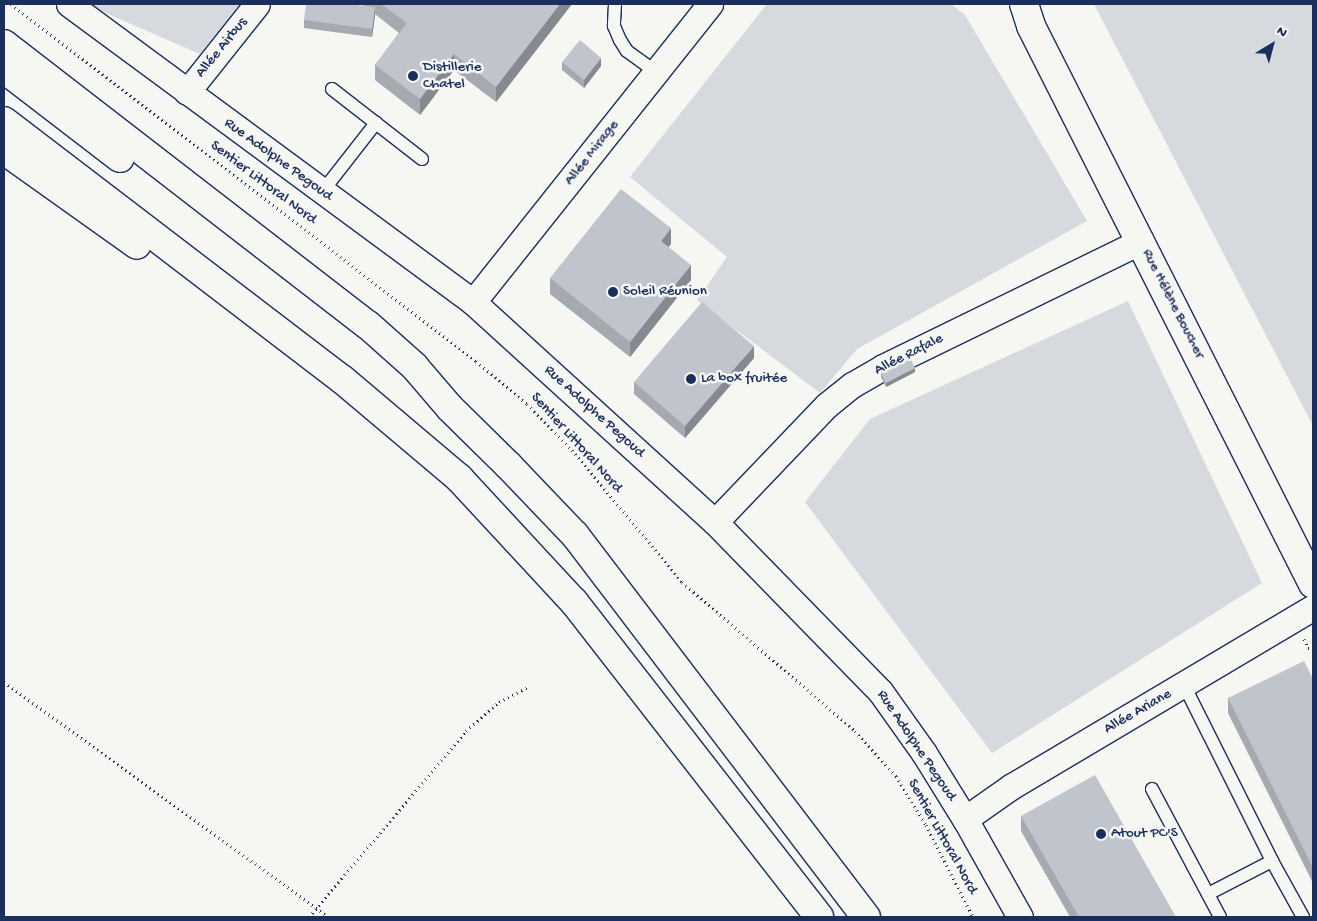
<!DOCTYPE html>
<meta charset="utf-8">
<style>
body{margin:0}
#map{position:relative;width:1317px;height:921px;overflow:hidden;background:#f6f6f2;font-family:"Gochi Hand",sans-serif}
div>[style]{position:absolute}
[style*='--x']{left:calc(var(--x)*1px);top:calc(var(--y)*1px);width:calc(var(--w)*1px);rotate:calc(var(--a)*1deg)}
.green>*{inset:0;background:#d6d9dd}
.path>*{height:3px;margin-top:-1.5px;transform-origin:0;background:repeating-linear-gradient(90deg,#1b2f5e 0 1px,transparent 0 5px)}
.roads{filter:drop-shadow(1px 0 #1b2f5e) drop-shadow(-1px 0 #1b2f5e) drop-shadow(0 1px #1b2f5e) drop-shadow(0 -1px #1b2f5e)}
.service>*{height:12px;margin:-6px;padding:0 6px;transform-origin:6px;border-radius:6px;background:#f6f6f2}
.minor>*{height:25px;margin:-12.5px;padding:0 12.5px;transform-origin:12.5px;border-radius:12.5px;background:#f6f6f2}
.tertiary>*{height:28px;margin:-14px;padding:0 14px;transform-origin:14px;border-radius:14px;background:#f6f6f2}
.trunk>*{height:28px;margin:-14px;padding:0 14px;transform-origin:14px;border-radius:14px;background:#f6f6f2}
.wall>*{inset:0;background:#a5a9b0}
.shaded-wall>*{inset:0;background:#868990}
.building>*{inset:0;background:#c0c4cd}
.dots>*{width:14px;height:14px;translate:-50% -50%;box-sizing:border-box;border:2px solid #f6f6f2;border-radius:50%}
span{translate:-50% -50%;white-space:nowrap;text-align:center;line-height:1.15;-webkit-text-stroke:5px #f6f6f2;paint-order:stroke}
.street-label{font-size:15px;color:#1b2f5e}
.poi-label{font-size:15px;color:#1b2f5e}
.left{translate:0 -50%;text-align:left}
.frame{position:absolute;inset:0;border:5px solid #1b2f5e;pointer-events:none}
.north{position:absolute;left:1247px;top:20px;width:50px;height:50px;-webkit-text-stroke:4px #f6f6f2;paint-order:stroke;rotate:37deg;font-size:14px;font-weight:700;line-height:20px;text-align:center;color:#1b2f5e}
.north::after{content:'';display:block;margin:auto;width:18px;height:22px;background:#1b2f5e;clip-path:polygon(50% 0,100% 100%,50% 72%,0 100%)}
</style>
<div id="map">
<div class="green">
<div style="clip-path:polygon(85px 4px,240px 4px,200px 54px)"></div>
<div style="clip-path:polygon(767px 4px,951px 4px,965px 15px,1087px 221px,857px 349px,820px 393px,697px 300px,727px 257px,630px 177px)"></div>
<div style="clip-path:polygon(1094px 4px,1313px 4px,1313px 426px)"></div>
<div style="clip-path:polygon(1128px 301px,1262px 583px,992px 753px,805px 502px,870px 419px)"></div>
</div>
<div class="path">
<div style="--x:11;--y:4;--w:586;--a:37.51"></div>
<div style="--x:476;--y:361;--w:67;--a:40.1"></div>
<div style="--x:527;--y:404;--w:64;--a:45.6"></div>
<div style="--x:572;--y:450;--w:172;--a:50.2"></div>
<div style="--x:682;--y:582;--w:228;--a:40.7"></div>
<div style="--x:855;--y:731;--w:61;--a:47.7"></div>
<div style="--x:896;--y:776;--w:57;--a:58.5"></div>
<div style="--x:926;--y:825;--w:103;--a:62.9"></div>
<div style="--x:1304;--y:639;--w:10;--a:66"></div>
<div style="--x:1308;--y:648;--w:5;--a:0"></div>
<div style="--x:4;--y:682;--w:401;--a:35.9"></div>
<div style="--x:309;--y:917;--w:243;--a:-49.8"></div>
<div style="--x:466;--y:731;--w:44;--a:-41.3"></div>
<div style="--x:499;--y:702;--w:33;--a:-27"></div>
</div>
<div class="roads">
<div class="service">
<div style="--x:615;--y:4;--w:22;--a:93"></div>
<div style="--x:614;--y:26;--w:15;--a:67"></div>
<div style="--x:620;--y:40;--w:13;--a:58"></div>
<div style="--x:627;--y:51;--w:36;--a:36"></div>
<div style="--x:332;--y:89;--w:114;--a:37.9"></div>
<div style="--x:322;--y:192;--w:88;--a:-52"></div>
<div style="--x:1184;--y:685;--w:197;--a:63.4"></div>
<div style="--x:1272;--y:861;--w:64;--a:61"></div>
<div style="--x:1152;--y:789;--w:145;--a:62"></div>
<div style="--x:1208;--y:894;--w:72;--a:-27.3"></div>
</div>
<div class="minor">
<div style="--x:69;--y:4;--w:502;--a:36.41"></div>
<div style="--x:473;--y:302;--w:327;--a:42.3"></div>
<div style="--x:715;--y:522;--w:236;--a:45.7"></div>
<div style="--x:880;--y:691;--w:76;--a:54.6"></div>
<div style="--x:924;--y:753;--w:78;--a:58.2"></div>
<div style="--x:965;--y:819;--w:112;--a:60.7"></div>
<div style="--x:187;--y:92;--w:112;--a:-51.5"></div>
<div style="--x:473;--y:302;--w:381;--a:-51.5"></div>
<div style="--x:715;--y:522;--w:162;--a:-46.3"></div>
<div style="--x:827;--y:405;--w:32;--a:-39"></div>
<div style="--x:852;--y:385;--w:36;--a:-30"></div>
<div style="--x:883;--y:367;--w:287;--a:-26"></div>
<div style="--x:965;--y:819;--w:57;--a:-35.1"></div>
<div style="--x:1012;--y:786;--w:350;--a:-30.7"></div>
</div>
<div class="tertiary">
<div style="--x:1024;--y:4;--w:23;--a:72"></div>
<div style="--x:1031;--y:26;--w:625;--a:63.19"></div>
</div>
<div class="trunk">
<div style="--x:4;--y:44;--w:460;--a:37.7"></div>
<div style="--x:368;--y:325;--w:62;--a:41.7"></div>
<div style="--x:414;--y:366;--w:55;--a:49.4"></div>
<div style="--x:450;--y:408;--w:83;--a:44.5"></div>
<div style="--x:509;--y:466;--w:95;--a:46.3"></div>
<div style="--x:575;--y:535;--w:480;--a:52.7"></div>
<div style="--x:4;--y:69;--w:146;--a:37.5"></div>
<div style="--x:4;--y:121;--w:427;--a:37.4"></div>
<div style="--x:343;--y:380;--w:152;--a:40.2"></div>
<div style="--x:459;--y:478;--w:169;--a:47.2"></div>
<div style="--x:574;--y:602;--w:399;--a:52.1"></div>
<div style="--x:4;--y:150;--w:163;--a:35.5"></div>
</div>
</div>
<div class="wall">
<div style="clip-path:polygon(361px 4px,572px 4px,496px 102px,454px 70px,420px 115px,375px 80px,375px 65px,399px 33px,375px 14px,372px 37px,304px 28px,304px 20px,364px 6px)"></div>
<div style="clip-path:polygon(562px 62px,601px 66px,584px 88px,562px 70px)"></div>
<div style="clip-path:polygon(671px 244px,668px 247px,691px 280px,630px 357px,550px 294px,550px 278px)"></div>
<div style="clip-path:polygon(754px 358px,685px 438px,634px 394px,634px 382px)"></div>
<div style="clip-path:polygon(915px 372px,886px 387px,881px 377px,881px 373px)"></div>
<div style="clip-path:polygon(1313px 679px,1313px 883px,1228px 713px,1228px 698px)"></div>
<div style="clip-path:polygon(1021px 816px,1176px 917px,1070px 917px,1021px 831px)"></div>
</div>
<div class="shaded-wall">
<div style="clip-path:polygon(560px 4px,572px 4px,496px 102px,496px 87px)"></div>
<div style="clip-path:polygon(375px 7px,375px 16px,372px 37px,372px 29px)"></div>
<div style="clip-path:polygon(454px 54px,454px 70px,420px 115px,420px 99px)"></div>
<div style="clip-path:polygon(601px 58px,601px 66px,584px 88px,584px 80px)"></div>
<div style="clip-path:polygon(671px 228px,671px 244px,661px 256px,661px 241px)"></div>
<div style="clip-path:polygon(691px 265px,691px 280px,630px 357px,630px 342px)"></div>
<div style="clip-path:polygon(754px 346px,754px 358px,685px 438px,685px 426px)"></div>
<div style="clip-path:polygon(915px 368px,915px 372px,886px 387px,886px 383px)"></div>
</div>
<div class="building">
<div style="clip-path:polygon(306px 4px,348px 4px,375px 7px,372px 29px,304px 20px)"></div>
<div style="clip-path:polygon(381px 4px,560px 4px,496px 87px,454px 54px,420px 99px,375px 65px,407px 23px)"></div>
<div style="clip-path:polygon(580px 40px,601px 58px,584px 80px,562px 62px)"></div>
<div style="clip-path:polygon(621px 189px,671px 228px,661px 241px,691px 265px,630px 342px,550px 278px)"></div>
<div style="clip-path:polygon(702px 302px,754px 346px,685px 426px,634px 382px)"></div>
<div style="clip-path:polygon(911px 359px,915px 368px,886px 383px,881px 373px)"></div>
<div style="clip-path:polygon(1304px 661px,1313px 679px,1313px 868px,1228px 698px)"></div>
<div style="clip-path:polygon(1095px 775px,1176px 917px,1079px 917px,1021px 816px)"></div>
</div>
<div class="dots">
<div style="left:413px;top:76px;background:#1b2f5e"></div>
<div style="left:613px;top:292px;background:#1b2f5e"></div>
<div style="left:691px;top:379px;background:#1b2f5e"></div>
<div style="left:1101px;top:834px;background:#1b2f5e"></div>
</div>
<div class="street-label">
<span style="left:222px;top:48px;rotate:-51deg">Allée Airbus</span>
<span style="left:592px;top:153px;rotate:-52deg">Allée Mirage</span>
<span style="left:278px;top:160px;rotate:36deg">Rue Adolphe Pegoud</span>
<span style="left:263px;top:183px;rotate:37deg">Sentier Littoral Nord</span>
<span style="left:1173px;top:304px;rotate:63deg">Rue Hélène Boucher</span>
<span style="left:909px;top:355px;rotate:-27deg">Allée Rafale</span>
<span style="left:594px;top:412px;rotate:42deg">Rue Adolphe Pegoud</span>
<span style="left:576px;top:443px;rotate:48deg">Sentier Littoral Nord</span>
<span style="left:1138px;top:712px;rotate:-30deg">Allée Ariane</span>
<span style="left:916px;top:746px;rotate:56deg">Rue Adolphe Pegoud</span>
<span style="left:942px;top:837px;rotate:61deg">Sentier Littoral Nord</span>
</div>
<div class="poi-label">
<span class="left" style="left:423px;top:76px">Distillerie<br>Chatel</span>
<span class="left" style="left:623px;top:292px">Soleil Réunion</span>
<span class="left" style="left:701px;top:379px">La box fruitée</span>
<span class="left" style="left:1111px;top:834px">Atout PC'S</span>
</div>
<div class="frame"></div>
<div class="north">N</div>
</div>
